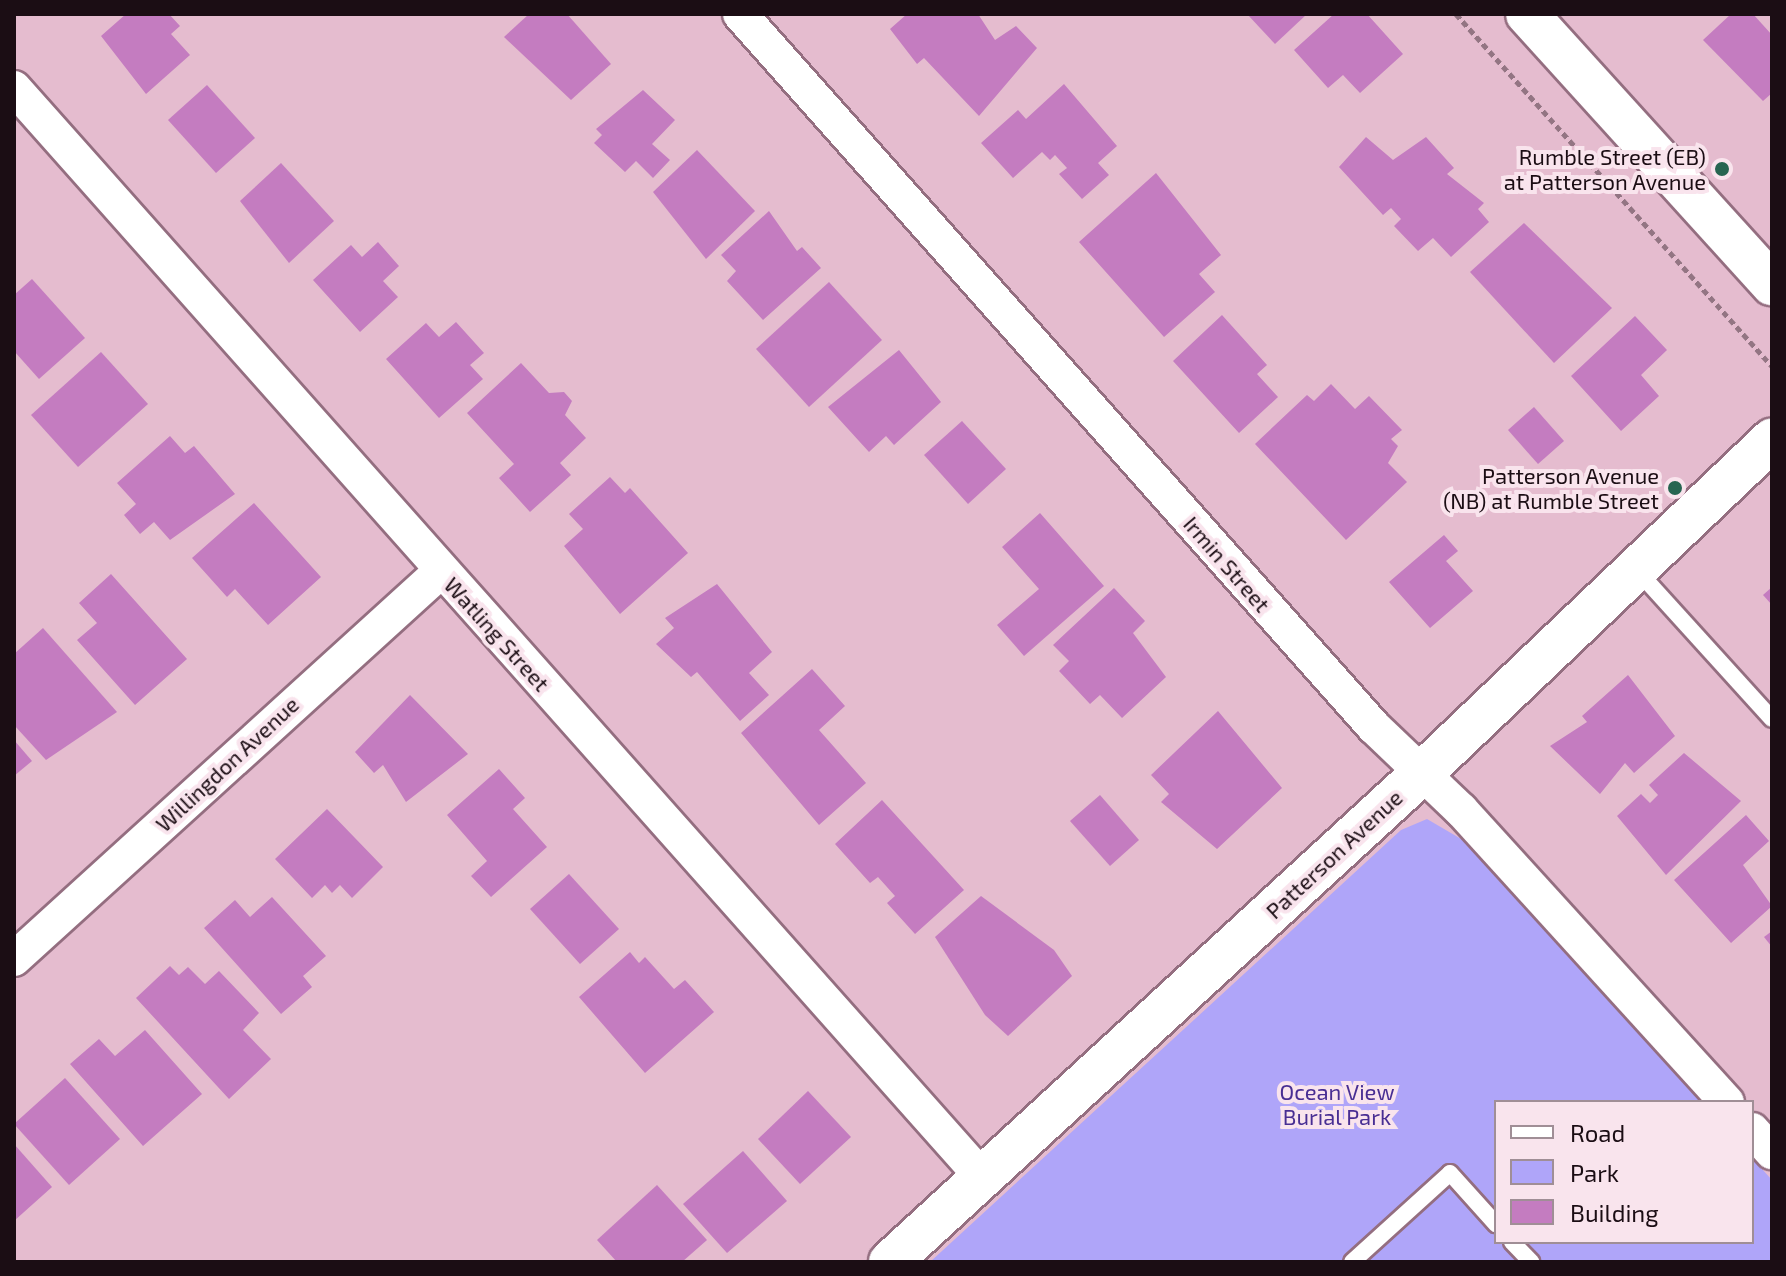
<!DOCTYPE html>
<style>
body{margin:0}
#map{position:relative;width:1786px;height:1276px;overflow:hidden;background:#e5bccf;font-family:"Exo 2",sans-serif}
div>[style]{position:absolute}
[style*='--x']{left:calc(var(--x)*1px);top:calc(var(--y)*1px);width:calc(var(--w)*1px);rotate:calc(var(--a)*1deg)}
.green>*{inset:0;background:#afa5f9}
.building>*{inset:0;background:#c47cc0}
.path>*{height:5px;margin-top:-2.5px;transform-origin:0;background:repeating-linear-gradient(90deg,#937583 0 6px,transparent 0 10px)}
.roads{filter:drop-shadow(2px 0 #946e80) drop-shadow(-2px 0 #946e80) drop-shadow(0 2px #946e80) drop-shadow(0 -2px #946e80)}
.service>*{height:16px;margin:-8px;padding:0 8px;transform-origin:8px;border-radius:8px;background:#fff}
.minor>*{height:34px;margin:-17px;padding:0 17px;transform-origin:17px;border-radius:17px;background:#fff}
.tertiary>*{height:42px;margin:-21px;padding:0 21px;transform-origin:21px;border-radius:21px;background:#fff}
.dots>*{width:22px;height:22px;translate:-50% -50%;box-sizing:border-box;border:4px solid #f9e4ed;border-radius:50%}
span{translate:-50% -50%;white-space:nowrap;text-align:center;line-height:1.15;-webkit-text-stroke:8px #f9e4ed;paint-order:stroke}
.poi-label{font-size:22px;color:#1b0d14}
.right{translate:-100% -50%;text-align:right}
.street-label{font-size:22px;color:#1b0d14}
.park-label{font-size:22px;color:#482e93}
.frame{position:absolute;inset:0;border:16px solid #1b0d14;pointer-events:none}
.legend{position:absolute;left:1494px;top:1100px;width:260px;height:144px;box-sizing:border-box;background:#f9e4ed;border:2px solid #a08e96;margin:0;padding:10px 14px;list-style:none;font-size:24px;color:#1b0d14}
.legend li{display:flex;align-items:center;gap:16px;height:40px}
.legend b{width:40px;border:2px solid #a08e96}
</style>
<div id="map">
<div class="green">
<div style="clip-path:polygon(1427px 819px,1468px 843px,1702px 1102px,1496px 1102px,1496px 1242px,1752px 1242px,1752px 1158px,1772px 1180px,1772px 1262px,930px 1262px,1401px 830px)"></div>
</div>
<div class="building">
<div style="clip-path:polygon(126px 14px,169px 14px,180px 26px,171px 34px,190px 55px,146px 94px,101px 36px)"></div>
<div style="clip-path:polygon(529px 14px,567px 14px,611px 64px,571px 100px,504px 37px)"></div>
<div style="clip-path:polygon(907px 14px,978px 14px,995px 40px,1016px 26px,1037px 48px,979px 116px,924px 58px,917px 64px,890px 29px)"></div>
<div style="clip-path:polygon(1247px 14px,1307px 14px,1275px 44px)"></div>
<div style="clip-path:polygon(1334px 14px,1367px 14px,1403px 54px,1360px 93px,1343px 75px,1328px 88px,1294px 50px)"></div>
<div style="clip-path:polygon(1731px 14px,1753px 14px,1772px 35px,1772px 93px,1763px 101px,1703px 40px)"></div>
<div style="clip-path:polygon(1064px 84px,1117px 146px,1098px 163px,1109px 175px,1082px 199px,1059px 174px,1067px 168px,1055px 155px,1050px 160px,1042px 152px,1013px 178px,981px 143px,1018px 110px,1026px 119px)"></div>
<div style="clip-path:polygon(207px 85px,255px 138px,216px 173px,168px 120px)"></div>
<div style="clip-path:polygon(643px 90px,675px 120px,652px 144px,670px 160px,653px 178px,636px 161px,625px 172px,594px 143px,602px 135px,596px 129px)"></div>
<div style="clip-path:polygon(1366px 137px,1393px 160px,1426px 137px,1454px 168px,1447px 174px,1484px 203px,1478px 209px,1489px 222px,1451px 257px,1433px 238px,1418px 251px,1394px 226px,1401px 219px,1391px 208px,1383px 215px,1339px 167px)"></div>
<div style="clip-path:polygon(697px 150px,755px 211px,706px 259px,653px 192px)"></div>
<div style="clip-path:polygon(281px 163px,334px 221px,289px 263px,240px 201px)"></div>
<div style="clip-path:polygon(1156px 173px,1221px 255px,1199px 274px,1215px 292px,1164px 337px,1079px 242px)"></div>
<div style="clip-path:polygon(769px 211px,797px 251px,802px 247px,821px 268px,763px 320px,727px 281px,736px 271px,721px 255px)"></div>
<div style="clip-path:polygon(1524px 223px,1612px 308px,1554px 363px,1470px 272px)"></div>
<div style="clip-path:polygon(378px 242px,399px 266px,383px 281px,398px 297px,360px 332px,313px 280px,351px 245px,362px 257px)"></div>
<div style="clip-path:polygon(32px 279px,85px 338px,39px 379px,14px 351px,14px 295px)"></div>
<div style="clip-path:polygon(829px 282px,882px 340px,809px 407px,756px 349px)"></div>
<div style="clip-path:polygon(1222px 315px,1267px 365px,1257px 374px,1278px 397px,1239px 433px,1173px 361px)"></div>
<div style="clip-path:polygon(1635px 316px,1667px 350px,1641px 375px,1659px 396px,1621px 431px,1571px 376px)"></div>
<div style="clip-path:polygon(456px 322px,484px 353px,470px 365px,483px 379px,439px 418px,386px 359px,426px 323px,439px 337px)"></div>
<div style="clip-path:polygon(899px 350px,941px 402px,894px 445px,886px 436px,869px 452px,828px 407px)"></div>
<div style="clip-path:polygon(101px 352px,148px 404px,78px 467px,31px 415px)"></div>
<div style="clip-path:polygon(521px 363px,549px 393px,564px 392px,572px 401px,565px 415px,586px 438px,560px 463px,571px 475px,530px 512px,499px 478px,514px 464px,467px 413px)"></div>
<div style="clip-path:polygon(1331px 384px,1355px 409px,1369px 396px,1402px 430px,1391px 439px,1398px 446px,1388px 463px,1407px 482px,1346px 540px,1255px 444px,1307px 395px,1314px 401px)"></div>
<div style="clip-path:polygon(1534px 407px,1564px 441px,1538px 464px,1508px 430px)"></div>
<div style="clip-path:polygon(962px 421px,1006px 469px,968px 504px,924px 455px)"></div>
<div style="clip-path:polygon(170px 436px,185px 453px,194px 446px,235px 494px,170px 540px,154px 522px,140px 534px,124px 515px,136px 504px,117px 483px)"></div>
<div style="clip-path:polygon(610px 477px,625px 493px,630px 488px,688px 553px,620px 614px,564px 546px,583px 529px,569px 514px)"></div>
<div style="clip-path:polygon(254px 503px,321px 577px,268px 625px,235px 589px,227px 597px,192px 558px)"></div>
<div style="clip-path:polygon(1040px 513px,1104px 586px,1024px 656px,997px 625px,1039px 589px,1002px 547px)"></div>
<div style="clip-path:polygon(1444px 535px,1458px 551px,1446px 561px,1473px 591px,1430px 628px,1389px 582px)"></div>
<div style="clip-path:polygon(111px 574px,187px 659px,135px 705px,77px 640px,97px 623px,79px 603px)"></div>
<div style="clip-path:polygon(717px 584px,772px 652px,749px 673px,769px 695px,740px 721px,697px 672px,691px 677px,656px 644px,674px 628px,665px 618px)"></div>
<div style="clip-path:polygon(1772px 587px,1772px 605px,1763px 595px)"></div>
<div style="clip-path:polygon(1114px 588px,1145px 621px,1133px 633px,1166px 677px,1122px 718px,1100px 695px,1090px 704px,1059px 671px,1069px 661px,1053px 645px)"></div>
<div style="clip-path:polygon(43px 628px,117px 712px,46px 760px,14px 725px,14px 654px)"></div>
<div style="clip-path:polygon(812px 669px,845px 706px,819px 730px,866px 783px,819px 825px,741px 733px)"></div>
<div style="clip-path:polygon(1628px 675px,1675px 736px,1634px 773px,1625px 763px,1600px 794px,1550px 746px,1587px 722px,1582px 716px)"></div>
<div style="clip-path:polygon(410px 695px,468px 754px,406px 802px,383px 765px,374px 773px,355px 752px)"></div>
<div style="clip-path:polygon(1218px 711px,1282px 788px,1217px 849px,1161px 802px,1169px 794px,1151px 775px)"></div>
<div style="clip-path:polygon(14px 740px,32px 761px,14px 776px)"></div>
<div style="clip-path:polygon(1684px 753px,1741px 801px,1666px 875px,1617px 816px,1641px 794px,1650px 803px,1658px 795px,1649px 785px)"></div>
<div style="clip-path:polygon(499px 769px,525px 798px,513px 809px,547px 847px,491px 897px,471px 876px,487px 861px,447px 815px)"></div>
<div style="clip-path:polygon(1100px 795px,1139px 840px,1110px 866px,1070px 821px)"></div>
<div style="clip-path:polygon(882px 800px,964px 890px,915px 934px,887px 903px,895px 896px,878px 877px,870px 883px,835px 844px)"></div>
<div style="clip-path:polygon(327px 809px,383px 867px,352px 898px,340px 885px,332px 893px,325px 885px,312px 898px,275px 859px)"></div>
<div style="clip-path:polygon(1746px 815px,1769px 841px,1743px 865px,1772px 906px,1731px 943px,1674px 880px)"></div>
<div style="clip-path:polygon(569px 874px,619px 929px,580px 964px,530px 909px)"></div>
<div style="clip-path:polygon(981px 896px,1054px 950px,1072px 976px,1008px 1036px,985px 1015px,935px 937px)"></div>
<div style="clip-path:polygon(272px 897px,326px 956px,303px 976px,312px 987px,281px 1014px,204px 928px,235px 900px,250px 917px)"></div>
<div style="clip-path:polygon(1772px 931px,1772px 947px,1764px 937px)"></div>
<div style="clip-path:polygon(630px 952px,639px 963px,645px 957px,674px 989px,685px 980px,714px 1012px,645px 1073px,579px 997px)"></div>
<div style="clip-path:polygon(170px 966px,179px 975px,188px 967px,205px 984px,219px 971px,259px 1013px,243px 1030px,271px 1059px,229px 1099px,136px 998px)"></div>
<div style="clip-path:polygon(145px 1030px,202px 1094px,143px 1146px,70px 1064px,99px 1039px,115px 1056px)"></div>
<div style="clip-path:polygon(65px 1078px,120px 1139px,69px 1185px,14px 1124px)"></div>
<div style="clip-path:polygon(808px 1091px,851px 1137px,800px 1184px,758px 1139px)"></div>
<div style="clip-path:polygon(14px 1144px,52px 1187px,14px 1221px)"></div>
<div style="clip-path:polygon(743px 1151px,787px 1201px,727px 1253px,683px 1204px)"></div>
<div style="clip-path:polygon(657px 1185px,707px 1240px,682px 1262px,617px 1262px,597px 1240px)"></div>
</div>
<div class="path">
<div style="--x:1456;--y:14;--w:473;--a:48.1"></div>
</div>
<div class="roads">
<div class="service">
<div style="--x:1636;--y:569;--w:202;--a:47.8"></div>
<div style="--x:1512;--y:1242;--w:28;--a:46"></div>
<div style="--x:1352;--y:1262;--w:132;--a:-42.2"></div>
<div style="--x:1450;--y:1173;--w:69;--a:48"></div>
</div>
<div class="minor">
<div style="--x:740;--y:14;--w:954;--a:48.36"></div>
<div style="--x:1374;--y:727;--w:120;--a:43.7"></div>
<div style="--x:1461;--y:810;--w:395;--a:47.7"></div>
<div style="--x:14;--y:88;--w:1457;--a:48.37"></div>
<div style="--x:14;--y:959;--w:577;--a:-42.26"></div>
<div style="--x:1752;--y:1130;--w:30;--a:48"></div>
</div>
<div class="tertiary">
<div style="--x:1527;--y:14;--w:365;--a:47.8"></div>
<div style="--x:890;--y:1262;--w:721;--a:-42.58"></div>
<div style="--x:1421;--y:774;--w:485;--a:-43.6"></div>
</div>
</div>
<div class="dots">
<div style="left:1722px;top:169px;background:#276551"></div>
<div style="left:1675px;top:488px;background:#276551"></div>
</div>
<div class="poi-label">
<span class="right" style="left:1706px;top:169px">Rumble Street (EB)<br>at Patterson Avenue</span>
<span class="right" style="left:1659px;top:488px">Patterson Avenue<br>(NB) at Rumble Street</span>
</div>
<div class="street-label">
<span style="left:1227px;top:564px;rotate:49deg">Irmin Street</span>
<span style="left:497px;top:634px;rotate:48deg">Watling Street</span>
<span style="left:227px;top:764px;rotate:-43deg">Willingdon Avenue</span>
<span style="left:1334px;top:854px;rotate:-43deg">Patterson Avenue</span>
</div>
<div class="park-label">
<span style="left:1337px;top:1104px">Ocean View<br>Burial Park</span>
</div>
<div class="frame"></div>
<ul class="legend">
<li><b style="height:10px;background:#fff"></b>Road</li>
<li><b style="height:22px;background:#afa5f9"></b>Park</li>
<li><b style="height:22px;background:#c47cc0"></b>Building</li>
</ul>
</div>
